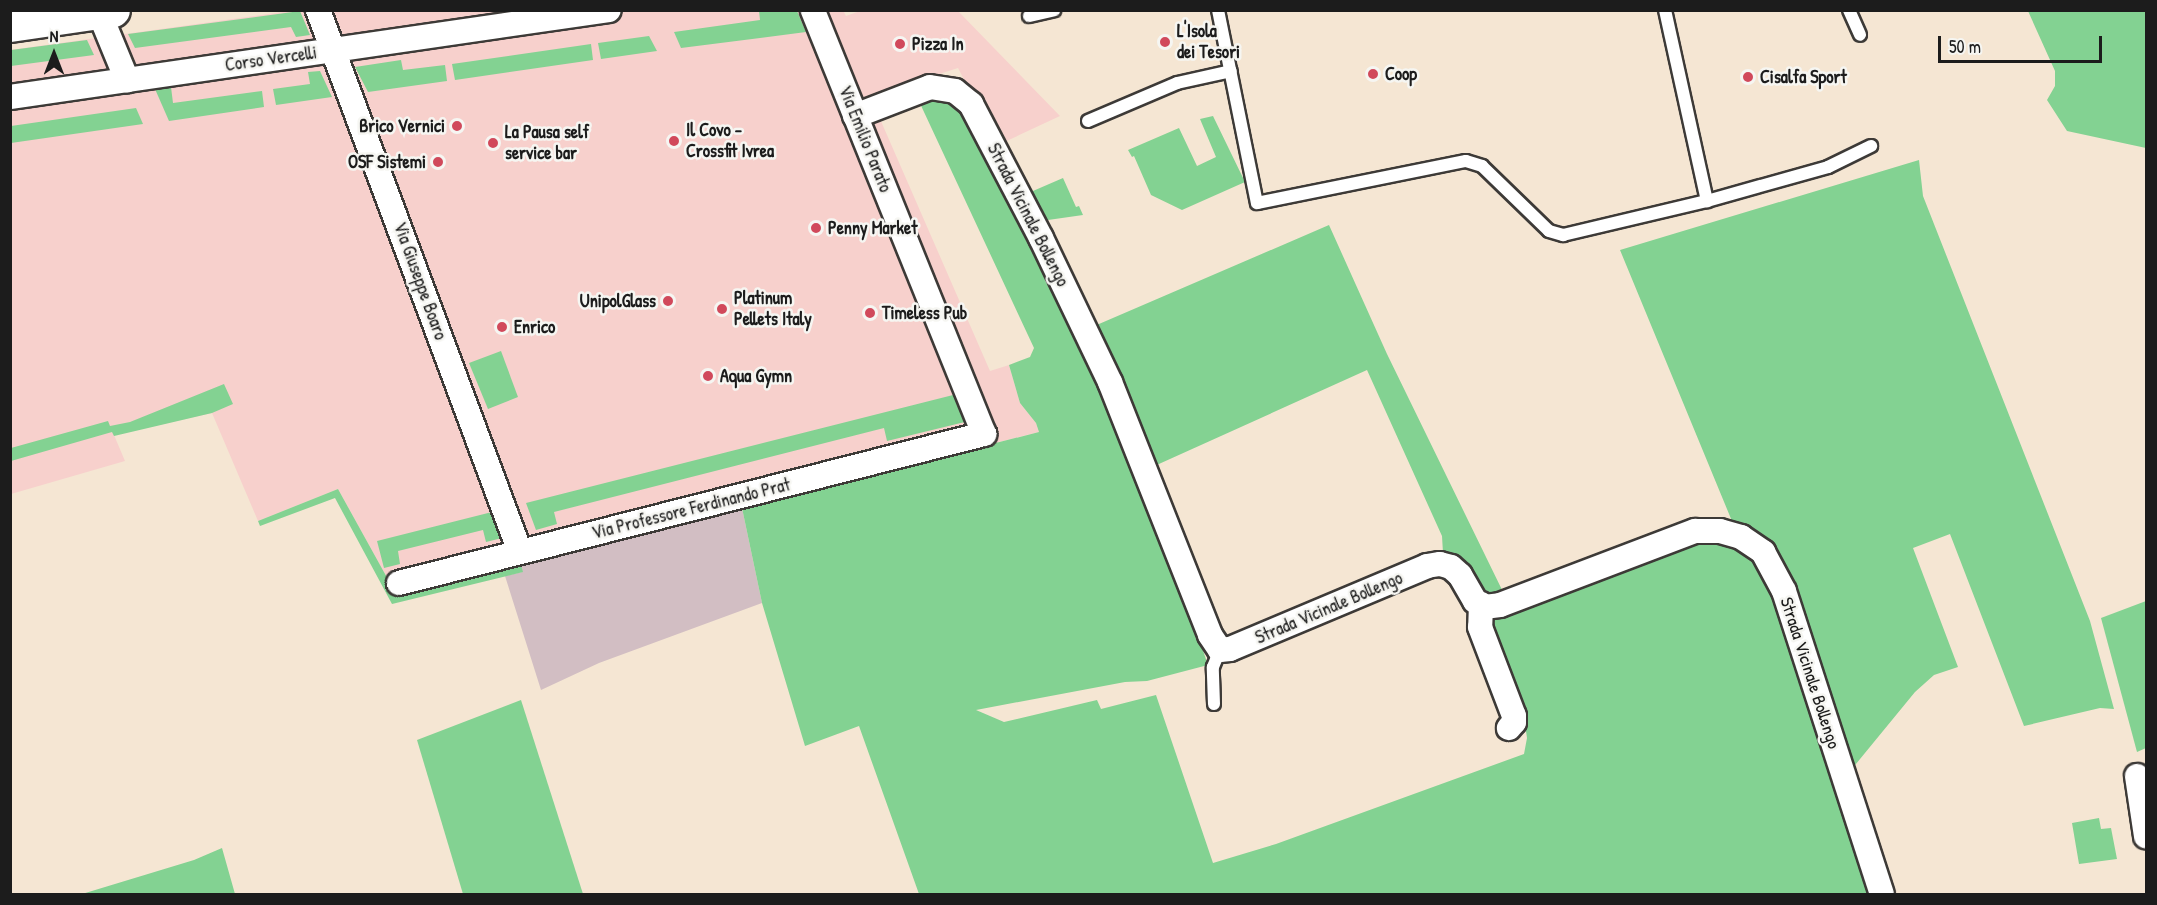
<!DOCTYPE html>
<style>
body{margin:0}
#map{position:relative;width:2157px;height:905px;overflow:hidden;background:#f5e6d3;font-family:"Patrick Hand",sans-serif}
div>[style]{position:absolute}
[style*='--x']{left:calc(var(--x)*1px);top:calc(var(--y)*1px);width:calc(var(--w)*1px);rotate:calc(var(--a)*1deg)}
.built>*{inset:0;background:#f7d0cc}
.industrial>*{inset:0;background:#d2bec3}
.green>*{inset:0;background:#83d292}
.roads{filter:drop-shadow(2px 0 #3d3a37) drop-shadow(-2px 0 #3d3a37) drop-shadow(0 2px #3d3a37) drop-shadow(0 -2px #3d3a37)}
.service>*{height:12px;margin:-6px;padding:0 6px;transform-origin:6px;border-radius:6px;background:#fff}
.minor>*{height:24px;margin:-12px;padding:0 12px;transform-origin:12px;border-radius:12px;background:#fff}
.primary>*{height:33px;margin:-16.5px;padding:0 16.5px;transform-origin:16.5px;border-radius:16.5px;background:#fff}
.dots>*{width:16px;height:16px;translate:-50% -50%;box-sizing:border-box;border:3px solid #f6f6f2;border-radius:50%}
span{translate:-50% -50%;white-space:nowrap;text-align:center;line-height:1.15;-webkit-text-stroke:5px #f6f6f2;paint-order:stroke}
.poi-label{font-size:18px;color:#1c1c1c;font-weight:700}
.left{translate:0 -50%;text-align:left}
.right{translate:-100% -50%;text-align:right}
.street-label{font-size:18px;color:#1c1c1c}
.frame{position:absolute;inset:0;border:12px solid #1c1c1c;pointer-events:none}
.north{position:absolute;left:24px;top:24px;width:60px;height:60px;-webkit-text-stroke:4px #f6f6f2;paint-order:stroke;rotate:0deg;font-size:16px;font-weight:700;line-height:24px;text-align:center;color:#1c1c1c}
.north::after{content:'';display:block;margin:auto;width:21px;height:27px;background:#1c1c1c;clip-path:polygon(50% 0,100% 100%,50% 72%,0 100%)}
.scale{position:absolute;left:1938px;top:36px;width:164px;height:27px;box-sizing:border-box;border:3px solid #1c1c1c;border-top:0;padding-left:8px;font-size:18px;line-height:21px;white-space:nowrap;color:#1c1c1c;-webkit-text-stroke:4px #f6f6f2;paint-order:stroke}
</style>
<div id="map">
<div class="built">
<div style="clip-path:polygon(298px 10px,843px 10px,846px 16px,863px 10px,958px 11px,1060px 116px,998px 145px,958px 68px,870px 96px,990px 371px,1009px 365px,1020px 403px,1036px 423px,1039px 432px,395px 592px,338px 489px,258px 521px,212px 413px,114px 435px,125px 461px,11px 494px,10px 50px)"></div>
</div>
<div class="industrial">
<div style="clip-path:polygon(742px 508px,762px 603px,599px 663px,541px 690px,505px 576px,522px 572px,520px 562px)"></div>
</div>
<div class="green">
<div style="clip-path:polygon(300px 11px,310px 35px,296px 37px,291px 27px,135px 48px,128px 34px)"></div>
<div style="clip-path:polygon(759px 11px,797px 11px,806px 32px,681px 48px,674px 32px,760px 20px)"></div>
<div style="clip-path:polygon(2028px 11px,2146px 11px,2146px 148px,2067px 131px,2047px 100px,2055px 86px,2055px 71px)"></div>
<div style="clip-path:polygon(649px 36px,657px 51px,601px 59px,598px 43px)"></div>
<div style="clip-path:polygon(87px 40px,94px 55px,11px 66px,11px 50px)"></div>
<div style="clip-path:polygon(591px 44px,593px 60px,455px 80px,452px 64px)"></div>
<div style="clip-path:polygon(401px 60px,403px 70px,445px 65px,447px 81px,368px 92px,355px 67px)"></div>
<div style="clip-path:polygon(320px 71px,332px 97px,276px 105px,273px 89px,310px 84px,308px 72px)"></div>
<div style="clip-path:polygon(171px 87px,173px 103px,262px 91px,264px 107px,169px 121px,155px 89px)"></div>
<div style="clip-path:polygon(917px 97px,956px 100px,1022px 221px,1147px 489px,1208px 665px,1147px 681px,1125px 682px,976px 710px,1004px 722px,1097px 700px,1101px 709px,1156px 695px,1213px 863px,1276px 844px,1524px 754px,1527px 738px,1525px 724px,1485px 618px,1702px 535px,1759px 555px,1877px 894px,919px 894px,859px 726px,805px 746px,762px 603px,742px 508px,1039px 432px,1036px 423px,1020px 403px,1009px 365px,1030px 357px,1034px 348px)"></div>
<div style="clip-path:polygon(136px 108px,143px 124px,11px 143px,11px 126px)"></div>
<div style="clip-path:polygon(1213px 116px,1245px 182px,1182px 210px,1151px 195px,1134px 156px,1132px 157px,1128px 150px,1179px 128px,1197px 166px,1216px 157px,1200px 119px)"></div>
<div style="clip-path:polygon(1919px 160px,1923px 196px,2090px 621px,2114px 709px,2100px 708px,2024px 726px,1950px 534px,1913px 548px,1958px 667px,1934px 675px,1915px 692px,1851px 770px,1789px 576px,1734px 526px,1620px 250px)"></div>
<div style="clip-path:polygon(1063px 178px,1076px 207px,1079px 206px,1083px 215px,1041px 221px,1026px 194px)"></div>
<div style="clip-path:polygon(1329px 225px,1387px 354px,1505px 596px,1485px 596px,1443px 553px,1442px 536px,1367px 370px,1150px 468px,1092px 327px)"></div>
<div style="clip-path:polygon(501px 351px,518px 397px,488px 409px,469px 363px)"></div>
<div style="clip-path:polygon(224px 384px,233px 404px,212px 413px,114px 436px,112px 432px,11px 461px,11px 448px,108px 421px,110px 426px,130px 422px)"></div>
<div style="clip-path:polygon(961px 393px,973px 420px,887px 441px,884px 428px,554px 512px,557px 524px,536px 530px,526px 503px)"></div>
<div style="clip-path:polygon(338px 489px,395px 592px,520px 562px,523px 572px,392px 604px,335px 498px,260px 526px,258px 521px)"></div>
<div style="clip-path:polygon(492px 512px,502px 538px,486px 542px,483px 530px,398px 551px,400px 564px,384px 568px,377px 541px)"></div>
<div style="clip-path:polygon(2146px 601px,2146px 748px,2137px 752px,2101px 618px)"></div>
<div style="clip-path:polygon(521px 700px,583px 894px,463px 894px,417px 740px)"></div>
<div style="clip-path:polygon(2099px 818px,2101px 829px,2111px 828px,2117px 859px,2079px 864px,2072px 823px)"></div>
<div style="clip-path:polygon(222px 848px,235px 894px,82px 894px,194px 860px)"></div>
</div>
<div class="roads">
<div class="service">
<div style="--x:1218;--y:10;--w:197;--a:78.6"></div>
<div style="--x:1257;--y:203;--w:213;--a:-11.4"></div>
<div style="--x:1466;--y:161;--w:17;--a:17"></div>
<div style="--x:1482;--y:166;--w:93;--a:44.1"></div>
<div style="--x:1549;--y:231;--w:15;--a:16"></div>
<div style="--x:1563;--y:235;--w:148;--a:-13.3"></div>
<div style="--x:1707;--y:201;--w:126;--a:-15.7"></div>
<div style="--x:1828;--y:167;--w:48;--a:-26"></div>
<div style="--x:1665;--y:10;--w:196;--a:77.6"></div>
<div style="--x:1849;--y:10;--w:27;--a:66"></div>
<div style="--x:1029;--y:16;--w:26;--a:-13"></div>
<div style="--x:1088;--y:121;--w:97;--a:-23.1"></div>
<div style="--x:1177;--y:83;--w:55;--a:-12.5"></div>
<div style="--x:1214;--y:704;--w:37;--a:-92"></div>
<div style="--x:1213;--y:667;--w:18;--a:-68"></div>
</div>
<div class="minor">
<div style="--x:318;--y:10;--w:578;--a:69.56"></div>
<div style="--x:99;--y:12;--w:74;--a:67.6"></div>
<div style="--x:10;--y:97;--w:605;--a:-8.26"></div>
<div style="--x:855;--y:116;--w:80;--a:-21.1"></div>
<div style="--x:930;--y:87;--w:25;--a:9"></div>
<div style="--x:955;--y:91;--w:21;--a:39"></div>
<div style="--x:971;--y:104;--w:151;--a:62.4"></div>
<div style="--x:1041;--y:238;--w:160;--a:64.4"></div>
<div style="--x:1110;--y:382;--w:272;--a:68.4"></div>
<div style="--x:1210;--y:635;--w:18;--a:56"></div>
<div style="--x:1220;--y:650;--w:10;--a:-6"></div>
<div style="--x:1230;--y:649;--w:214;--a:-22.8"></div>
<div style="--x:1427;--y:566;--w:13;--a:-9"></div>
<div style="--x:1440;--y:564;--w:11;--a:15"></div>
<div style="--x:1451;--y:567;--w:12;--a:42"></div>
<div style="--x:1460;--y:575;--w:30;--a:60"></div>
<div style="--x:1475;--y:601;--w:11;--a:34"></div>
<div style="--x:1484;--y:607;--w:16;--a:-7"></div>
<div style="--x:1500;--y:605;--w:209;--a:-20.8"></div>
<div style="--x:1695;--y:531;--w:25;--a:0"></div>
<div style="--x:1720;--y:531;--w:22;--a:16"></div>
<div style="--x:1741;--y:537;--w:27;--a:34"></div>
<div style="--x:1763;--y:552;--w:44;--a:61.7"></div>
<div style="--x:1784;--y:591;--w:318;--a:72.1"></div>
<div style="--x:399;--y:583;--w:604;--a:-14.29"></div>
<div style="--x:984;--y:434;--w:457;--a:-112"></div>
<div style="--x:1481;--y:604;--w:23;--a:92"></div>
<div style="--x:1480;--y:627;--w:95;--a:69.1"></div>
<div style="--x:1514;--y:716;--w:6;--a:90"></div>
<div style="--x:1514;--y:722;--w:8;--a:130"></div>
<div style="--x:2137;--y:776;--w:61;--a:81.5"></div>
</div>
<div class="primary">
<div style="--x:10;--y:25;--w:104;--a:-8.3"></div>
</div>
</div>
<div class="dots">
<div style="left:1165px;top:42px;background:#d1495b"></div>
<div style="left:900px;top:44px;background:#d1495b"></div>
<div style="left:1373px;top:74px;background:#d1495b"></div>
<div style="left:1748px;top:77px;background:#d1495b"></div>
<div style="left:457px;top:126px;background:#d1495b"></div>
<div style="left:674px;top:141px;background:#d1495b"></div>
<div style="left:493px;top:143px;background:#d1495b"></div>
<div style="left:438px;top:162px;background:#d1495b"></div>
<div style="left:816px;top:228px;background:#d1495b"></div>
<div style="left:668px;top:301px;background:#d1495b"></div>
<div style="left:722px;top:309px;background:#d1495b"></div>
<div style="left:870px;top:313px;background:#d1495b"></div>
<div style="left:502px;top:327px;background:#d1495b"></div>
<div style="left:708px;top:376px;background:#d1495b"></div>
</div>
<div class="poi-label">
<span class="left" style="left:1177px;top:42px">L'Isola<br>dei Tesori</span>
<span class="left" style="left:912px;top:44px">Pizza In</span>
<span class="left" style="left:1385px;top:74px">Coop</span>
<span class="left" style="left:1760px;top:77px">Cisalfa Sport</span>
<span class="right" style="left:445px;top:126px">Brico Vernici</span>
<span class="left" style="left:686px;top:141px">Il Covo -<br>Crossfit Ivrea</span>
<span class="left" style="left:505px;top:143px">La Pausa self<br>service bar</span>
<span class="right" style="left:426px;top:162px">OSF Sistemi</span>
<span class="left" style="left:828px;top:228px">Penny Market</span>
<span class="left" style="left:734px;top:309px">Platinum<br>Pellets Italy</span>
<span class="right" style="left:656px;top:301px">UnipolGlass</span>
<span class="left" style="left:882px;top:313px">Timeless Pub</span>
<span class="left" style="left:514px;top:327px">Enrico</span>
<span class="left" style="left:720px;top:376px">Aqua Gymn</span>
</div>
<div class="street-label">
<span style="left:271px;top:59px;rotate:-8deg">Corso Vercelli</span>
<span style="left:865px;top:139px;rotate:68deg">Via Emilio Parato</span>
<span style="left:1028px;top:215px;rotate:63deg">Strada Vicinale Bollengo</span>
<span style="left:420px;top:281px;rotate:70deg">Via Giuseppe Boaro</span>
<span style="left:691px;top:509px;rotate:-14deg">Via Professore Ferdinando Prat</span>
<span style="left:1329px;top:608px;rotate:-23deg">Strada Vicinale Bollengo</span>
<span style="left:1810px;top:673px;rotate:72deg">Strada Vicinale Bollengo</span>
</div>
<div class="frame"></div>
<div class="north">N</div>
<div class="scale">50 m</div>
</div>
